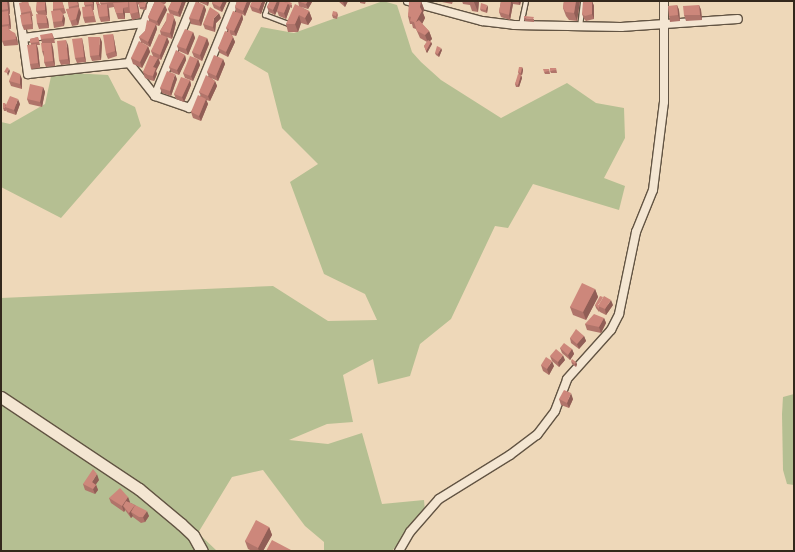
<!DOCTYPE html>
<style>
body{margin:0}
#map{position:relative;width:795px;height:552px;overflow:hidden;background:#eed8b9;font-family:Cardo,serif}
div>[style]{position:absolute}
[style*='--x']{left:calc(var(--x)*1px);top:calc(var(--y)*1px);width:calc(var(--w)*1px);rotate:calc(var(--a)*1deg)}
.green>*{inset:0;background:#b5bf92}
.roads{filter:drop-shadow(1px 0 #625443) drop-shadow(-1px 0 #625443) drop-shadow(0 1px #625443) drop-shadow(0 -1px #625443)}
.lane>*{height:4px;margin:-2px;padding:0 2px;transform-origin:2px;border-radius:2px;background:#f4e6d2}
.street>*{height:8px;margin:-4px;padding:0 4px;transform-origin:4px;border-radius:4px;background:#f4e6d2}
.secondary>*{height:11px;margin:-5.5px;padding:0 5.5px;transform-origin:5.5px;border-radius:5.5px;background:#f4e6d2}
.wall>*{inset:0;background:#b0746a}
.shaded-wall>*{inset:0;background:#905e56}
.building>*{inset:0;background:#cd877b}
span{translate:-50% -50%;white-space:nowrap;text-align:center;line-height:1.15;-webkit-text-stroke:3px #f4e6d2;paint-order:stroke}
.frame{position:absolute;inset:0;border:2px solid #33281c;pointer-events:none}
</style>
<div id="map">
<div class="green">
<div style="clip-path:polygon(383px 1px,397px 5px,412px 52px,421px 62px,441px 80px,501px 118px,567px 83px,596px 103px,624px 108px,625px 138px,604px 178px,625px 186px,619px 210px,533px 184px,508px 228px,495px 226px,451px 319px,420px 344px,410px 376px,378px 384px,373px 359px,343px 375px,353px 422px,327px 424px,289px 440px,328px 444px,362px 433px,382px 504px,424px 500px,425px 511px,392px 551px,324px 551px,324px 542px,305px 526px,263px 470px,232px 477px,198px 533px,217px 551px,1px 551px,1px 298px,273px 286px,328px 321px,377px 320px,365px 294px,324px 274px,290px 182px,318px 164px,282px 128px,268px 73px,244px 59px,261px 27px,294px 33px)"></div>
<div style="clip-path:polygon(52px 72px,108px 75px,121px 100px,135px 107px,141px 126px,61px 218px,1px 187px,1px 122px,10px 124px,45px 104px)"></div>
<div style="clip-path:polygon(794px 394px,794px 485px,787px 484px,783px 470px,782px 414px,783px 397px)"></div>
</div>
<div class="roads">
<div class="lane">
<div style="--x:270;--y:1;--w:15;--a:110"></div>
<div style="--x:265;--y:15;--w:25;--a:21"></div>
<div style="--x:521;--y:25;--w:25;--a:-78"></div>
<div style="--x:580;--y:27;--w:26;--a:-83"></div>
</div>
<div class="street">
<div style="--x:18;--y:1;--w:74;--a:82.2"></div>
<div style="--x:28;--y:74;--w:102;--a:-6.2"></div>
<div style="--x:129;--y:63;--w:42;--a:51.8"></div>
<div style="--x:155;--y:96;--w:36;--a:19"></div>
<div style="--x:189;--y:108;--w:9;--a:-54"></div>
<div style="--x:194;--y:101;--w:108;--a:-67.7"></div>
<div style="--x:408;--y:1;--w:77;--a:15.1"></div>
<div style="--x:482;--y:21;--w:32;--a:7"></div>
<div style="--x:514;--y:25;--w:107;--a:1.1"></div>
<div style="--x:621;--y:27;--w:117;--a:-3.9"></div>
<div style="--x:23;--y:38;--w:122;--a:-7.1"></div>
<div style="--x:144;--y:23;--w:24;--a:-68"></div>
<div style="--x:129;--y:63;--w:43;--a:-69.4"></div>
<div style="--x:155;--y:96;--w:103;--a:-67.7"></div>
<div style="--x:399;--y:551;--w:22;--a:-60"></div>
<div style="--x:410;--y:532;--w:44;--a:-48.7"></div>
<div style="--x:439;--y:499;--w:84;--a:-31.8"></div>
<div style="--x:510;--y:455;--w:34;--a:-37"></div>
<div style="--x:537;--y:435;--w:30;--a:-53"></div>
<div style="--x:555;--y:411;--w:34;--a:-69"></div>
<div style="--x:567;--y:379;--w:66;--a:-48.1"></div>
<div style="--x:611;--y:330;--w:18;--a:-63"></div>
<div style="--x:619;--y:314;--w:84;--a:-78.3"></div>
<div style="--x:636;--y:232;--w:45;--a:-68"></div>
<div style="--x:653;--y:190;--w:89;--a:-82.9"></div>
<div style="--x:664;--y:102;--w:101;--a:-90"></div>
</div>
<div class="secondary">
<div style="--x:1;--y:397;--w:166;--a:33.7"></div>
<div style="--x:139;--y:489;--w:55;--a:39.8"></div>
<div style="--x:181;--y:524;--w:16;--a:43"></div>
<div style="--x:193;--y:535;--w:18;--a:61"></div>
</div>
</div>
<div class="wall">
<div style="clip-path:polygon(1px 1px,9px 1px,10px 14px,9px 14px,10px 17px,11px 29px,9px 29px,17px 38px,18px 45px,4px 46px,2px 41px,1px 33px)"></div>
<div style="clip-path:polygon(37px 1px,45px 1px,46px 4px,47px 15px,46px 15px,48px 20px,49px 28px,39px 29px,37px 23px,38px 14px,36px 11px)"></div>
<div style="clip-path:polygon(62px 1px,66px 13px,63px 14px,65px 19px,64px 26px,54px 28px,53px 22px,53px 9px)"></div>
<div style="clip-path:polygon(68px 1px,78px 1px,79px 7px,81px 13px,78px 25px,72px 26px,66px 9px,69px 9px)"></div>
<div style="clip-path:polygon(84px 1px,94px 1px,94px 10px,93px 10px,96px 22px,85px 23px,83px 17px,85px 7px)"></div>
<div style="clip-path:polygon(96px 1px,98px 1px,100px 5px,101px 5px,100px 3px,116px 1px,117px 3px,116px 1px,127px 1px,127px 2px,127px 1px,144px 1px,144px 2px,147px 5px,146px 10px,140px 9px,139px 4px,138px 5px,140px 18px,132px 20px,130px 13px,125px 13px,125px 19px,118px 19px,114px 7px,108px 8px,110px 21px,101px 22px,99px 17px)"></div>
<div style="clip-path:polygon(155px 1px,167px 1px,165px 4px,163px 4px,167px 10px,159px 26px,156px 25px,157px 29px,150px 47px,141px 42px,139px 37px,145px 31px,150px 22px,148px 17px)"></div>
<div style="clip-path:polygon(172px 1px,186px 1px,180px 17px,173px 15px,176px 23px,172px 39px,167px 37px,169px 42px,161px 60px,159px 59px,160px 63px,156px 71px,157px 74px,154px 81px,150px 80px,145px 78px,143px 72px,153px 56px,151px 51px,161px 35px,160px 31px,170px 14px,168px 9px)"></div>
<div style="clip-path:polygon(199px 1px,209px 1px,208px 6px,199px 2px)"></div>
<div style="clip-path:polygon(213px 1px,227px 1px,222px 12px,214px 8px,212px 3px)"></div>
<div style="clip-path:polygon(237px 1px,251px 1px,245px 16px,242px 14px,243px 19px,236px 36px,232px 35px,235px 42px,228px 57px,220px 53px,218px 48px,228px 32px,226px 28px,236px 12px,235px 7px)"></div>
<div style="clip-path:polygon(270px 1px,287px 1px,292px 5px,292px 8px,289px 7px,290px 8px,286px 19px,279px 16px,277px 11px,275px 15px,269px 12px,267px 7px)"></div>
<div style="clip-path:polygon(298px 1px,312px 2px,308px 9px,301px 7px,309px 11px,312px 19px,308px 25px,301px 23px,298px 32px,288px 32px,286px 24px,299px 6px)"></div>
<div style="clip-path:polygon(338px 1px,348px 1px,345px 7px)"></div>
<div style="clip-path:polygon(360px 1px,366px 1px,365px 4px,360px 3px)"></div>
<div style="clip-path:polygon(421px 1px,424px 9px,423px 13px,425px 18px,422px 24px,429px 31px,432px 39px,430px 41px,431px 42px,432px 44px,427px 53px,424px 46px,427px 42px,420px 38px,416px 29px,413px 28px,412px 24px,410px 24px,408px 16px,411px 2px)"></div>
<div style="clip-path:polygon(442px 1px,453px 1px,452px 4px,442px 2px)"></div>
<div style="clip-path:polygon(462px 1px,479px 1px,478px 12px,472px 11px,470px 5px,463px 4px)"></div>
<div style="clip-path:polygon(480px 1px,491px 1px,490px 2px,481px 2px)"></div>
<div style="clip-path:polygon(501px 1px,521px 1px,520px 5px,513px 4px,510px 20px,501px 17px,499px 12px)"></div>
<div style="clip-path:polygon(564px 1px,580px 1px,577px 21px,569px 20px,566px 16px,563px 8px)"></div>
<div style="clip-path:polygon(592px 1px,594px 6px,594px 19px,586px 21px,584px 19px,582px 14px)"></div>
<div style="clip-path:polygon(265px 2px,261px 14px,252px 11px,250px 6px)"></div>
<div style="clip-path:polygon(204px 5px,206px 10px,201px 26px,191px 24px,189px 18px)"></div>
<div style="clip-path:polygon(677px 5px,679px 10px,680px 21px,670px 22px,669px 16px)"></div>
<div style="clip-path:polygon(699px 5px,701px 10px,702px 20px,686px 21px,684px 15px)"></div>
<div style="clip-path:polygon(30px 6px,33px 16px,32px 16px,33px 29px,24px 30px,22px 25px,21px 13px)"></div>
<div style="clip-path:polygon(488px 7px,487px 13px,481px 11px,480px 9px)"></div>
<div style="clip-path:polygon(337px 12px,338px 15px,337px 19px,333px 18px,332px 15px)"></div>
<div style="clip-path:polygon(221px 18px,216px 23px,215px 32px,205px 29px,203px 24px)"></div>
<div style="clip-path:polygon(524px 18px,534px 19px,534px 22px,525px 21px)"></div>
<div style="clip-path:polygon(193px 32px,195px 38px,188px 55px,179px 51px,177px 46px)"></div>
<div style="clip-path:polygon(52px 33px,54px 38px,55px 43px,52px 43px,53px 48px,55px 66px,46px 67px,44px 62px,44px 57px,42px 51px,42px 43px,41px 39px)"></div>
<div style="clip-path:polygon(113px 34px,114px 39px,117px 56px,108px 59px,106px 54px)"></div>
<div style="clip-path:polygon(38px 37px,40px 45px,37px 45px,38px 49px,40px 68px,31px 69px,30px 64px,31px 44px,30px 39px)"></div>
<div style="clip-path:polygon(82px 38px,83px 43px,86px 62px,77px 63px,75px 58px)"></div>
<div style="clip-path:polygon(207px 38px,209px 44px,202px 61px,194px 57px,192px 52px)"></div>
<div style="clip-path:polygon(102px 42px,101px 60px,92px 61px,90px 56px)"></div>
<div style="clip-path:polygon(68px 45px,70px 64px,61px 65px,59px 60px)"></div>
<div style="clip-path:polygon(148px 46px,150px 52px,142px 68px,133px 64px,131px 58px)"></div>
<div style="clip-path:polygon(442px 50px,439px 57px,436px 55px,435px 53px)"></div>
<div style="clip-path:polygon(185px 55px,186px 60px,179px 75px,171px 72px,169px 67px)"></div>
<div style="clip-path:polygon(198px 59px,200px 65px,193px 81px,185px 78px,183px 73px)"></div>
<div style="clip-path:polygon(223px 59px,225px 64px,218px 81px,211px 78px,215px 81px,217px 86px,210px 101px,206px 100px,208px 104px,201px 121px,193px 118px,191px 112px,201px 96px,199px 92px,209px 77px,207px 72px)"></div>
<div style="clip-path:polygon(522px 67px,523px 70px,522px 75px,521px 75px,522px 78px,519px 87px,516px 87px,515px 84px,519px 75px,518px 72px)"></div>
<div style="clip-path:polygon(556px 68px,557px 73px,551px 73px,550px 71px)"></div>
<div style="clip-path:polygon(549px 69px,550px 74px,545px 74px,544px 72px)"></div>
<div style="clip-path:polygon(22px 79px,22px 89px,11px 86px,9px 81px)"></div>
<div style="clip-path:polygon(177px 79px,171px 96px,162px 93px,160px 88px)"></div>
<div style="clip-path:polygon(190px 80px,191px 85px,184px 102px,176px 99px,174px 94px)"></div>
<div style="clip-path:polygon(43px 87px,45px 92px,42px 107px,29px 104px,27px 99px)"></div>
<div style="clip-path:polygon(5px 103px,6px 105px,20px 104px,16px 115px,7px 112px,6px 110px,6px 111px,4px 111px,3px 108px)"></div>
<div style="clip-path:polygon(595px 289px,598px 297px,586px 320px,573px 315px,570px 307px)"></div>
<div style="clip-path:polygon(595px 305px,613px 305px,606px 315px,600px 312px,600px 311px,599px 312px,596px 308px)"></div>
<div style="clip-path:polygon(604px 318px,606px 323px,601px 333px,587px 330px,585px 324px)"></div>
<div style="clip-path:polygon(584px 336px,586px 341px,579px 349px,571px 343px,570px 338px)"></div>
<div style="clip-path:polygon(560px 348px,572px 349px,574px 354px,570px 360px,562px 353px)"></div>
<div style="clip-path:polygon(550px 356px,565px 360px,559px 367px,552px 361px)"></div>
<div style="clip-path:polygon(571px 361px,577px 364px,576px 367px,572px 364px)"></div>
<div style="clip-path:polygon(541px 365px,554px 366px,549px 375px,543px 371px)"></div>
<div style="clip-path:polygon(559px 399px,573px 399px,569px 408px,561px 405px)"></div>
<div style="clip-path:polygon(99px 480px,96px 484px,98px 490px,95px 494px,85px 490px,83px 484px)"></div>
<div style="clip-path:polygon(128px 497px,129px 502px,135px 505px,149px 516px,145px 522px,141px 523px,133px 517px,133px 516px,131px 518px,125px 510px,124px 512px,111px 503px,109px 498px)"></div>
<div style="clip-path:polygon(269px 527px,272px 535px,263px 551px,252px 551px,248px 549px,245px 541px)"></div>
</div>
<div class="shaded-wall">
<div style="clip-path:polygon(7px 1px,9px 1px,10px 14px,8px 9px)"></div>
<div style="clip-path:polygon(45px 1px,46px 4px,47px 15px,45px 10px)"></div>
<div style="clip-path:polygon(77px 1px,78px 1px,79px 8px,81px 13px,78px 25px,76px 19px,79px 9px)"></div>
<div style="clip-path:polygon(92px 1px,94px 1px,94px 10px,93px 4px)"></div>
<div style="clip-path:polygon(136px 1px,138px 6px,140px 18px,138px 12px)"></div>
<div style="clip-path:polygon(182px 1px,186px 1px,180px 17px,178px 12px)"></div>
<div style="clip-path:polygon(206px 1px,209px 1px,208px 6px)"></div>
<div style="clip-path:polygon(223px 1px,227px 1px,222px 12px,220px 7px)"></div>
<div style="clip-path:polygon(247px 1px,251px 1px,245px 16px,243px 11px)"></div>
<div style="clip-path:polygon(262px 1px,265px 1px,265px 2px,261px 14px,259px 9px)"></div>
<div style="clip-path:polygon(277px 1px,279px 1px,280px 4px,275px 15px,273px 10px)"></div>
<div style="clip-path:polygon(308px 1px,312px 1px,312px 2px,308px 9px,306px 4px)"></div>
<div style="clip-path:polygon(343px 1px,348px 1px,345px 7px,343px 2px)"></div>
<div style="clip-path:polygon(421px 1px,424px 9px,423px 13px,425px 18px,419px 30px,416px 22px)"></div>
<div style="clip-path:polygon(474px 1px,479px 1px,478px 12px,474px 2px)"></div>
<div style="clip-path:polygon(511px 1px,512px 1px,513px 4px,510px 20px,509px 15px)"></div>
<div style="clip-path:polygon(518px 1px,521px 1px,520px 5px)"></div>
<div style="clip-path:polygon(576px 1px,580px 1px,577px 21px,574px 13px)"></div>
<div style="clip-path:polygon(592px 1px,594px 6px,594px 19px,592px 14px)"></div>
<div style="clip-path:polygon(146px 2px,147px 5px,146px 10px,145px 7px)"></div>
<div style="clip-path:polygon(288px 3px,290px 8px,286px 19px,284px 13px)"></div>
<div style="clip-path:polygon(107px 4px,109px 9px,110px 21px,108px 16px)"></div>
<div style="clip-path:polygon(165px 5px,167px 10px,159px 26px,157px 21px)"></div>
<div style="clip-path:polygon(204px 5px,206px 10px,201px 26px,199px 20px)"></div>
<div style="clip-path:polygon(487px 5px,488px 7px,487px 13px,486px 10px)"></div>
<div style="clip-path:polygon(677px 5px,679px 10px,680px 21px,678px 15px)"></div>
<div style="clip-path:polygon(699px 5px,701px 10px,702px 20px,700px 15px)"></div>
<div style="clip-path:polygon(123px 8px,125px 13px,125px 19px,123px 13px)"></div>
<div style="clip-path:polygon(8px 11px,10px 17px,11px 29px,9px 24px)"></div>
<div style="clip-path:polygon(309px 11px,312px 19px,308px 25px,305px 18px)"></div>
<div style="clip-path:polygon(30px 13px,32px 19px,33px 29px,32px 24px)"></div>
<div style="clip-path:polygon(219px 13px,221px 18px,216px 23px,215px 32px,213px 27px,214px 18px)"></div>
<div style="clip-path:polygon(63px 14px,65px 19px,64px 26px,62px 21px)"></div>
<div style="clip-path:polygon(242px 14px,243px 19px,236px 36px,234px 31px)"></div>
<div style="clip-path:polygon(46px 15px,48px 20px,49px 28px,47px 23px)"></div>
<div style="clip-path:polygon(299px 15px,301px 23px,298px 32px,295px 24px)"></div>
<div style="clip-path:polygon(174px 18px,176px 23px,172px 39px,170px 33px)"></div>
<div style="clip-path:polygon(156px 24px,157px 29px,150px 47px,148px 42px)"></div>
<div style="clip-path:polygon(429px 31px,432px 39px,428px 43px,425px 35px)"></div>
<div style="clip-path:polygon(193px 32px,195px 38px,188px 55px,186px 49px)"></div>
<div style="clip-path:polygon(15px 33px,17px 38px,18px 45px,16px 39px)"></div>
<div style="clip-path:polygon(113px 34px,114px 39px,117px 56px,115px 51px)"></div>
<div style="clip-path:polygon(100px 37px,102px 42px,101px 60px,99px 55px)"></div>
<div style="clip-path:polygon(167px 37px,169px 42px,161px 60px,160px 55px)"></div>
<div style="clip-path:polygon(233px 37px,235px 42px,228px 57px,226px 52px)"></div>
<div style="clip-path:polygon(82px 38px,83px 43px,86px 62px,84px 57px)"></div>
<div style="clip-path:polygon(207px 38px,209px 44px,202px 61px,200px 55px)"></div>
<div style="clip-path:polygon(66px 40px,68px 45px,70px 64px,68px 59px)"></div>
<div style="clip-path:polygon(431px 42px,432px 44px,427px 53px,426px 51px)"></div>
<div style="clip-path:polygon(51px 43px,53px 48px,55px 66px,53px 61px)"></div>
<div style="clip-path:polygon(36px 44px,38px 49px,40px 68px,38px 63px)"></div>
<div style="clip-path:polygon(148px 46px,150px 52px,142px 68px,140px 62px)"></div>
<div style="clip-path:polygon(441px 48px,442px 50px,439px 57px,438px 54px)"></div>
<div style="clip-path:polygon(185px 55px,186px 60px,179px 75px,177px 70px)"></div>
<div style="clip-path:polygon(158px 58px,160px 63px,156px 71px,157px 74px,154px 81px,153px 76px,153px 67px)"></div>
<div style="clip-path:polygon(198px 59px,200px 65px,193px 81px,191px 76px)"></div>
<div style="clip-path:polygon(223px 59px,225px 64px,218px 81px,216px 76px)"></div>
<div style="clip-path:polygon(522px 67px,523px 70px,522px 75px,521px 73px)"></div>
<div style="clip-path:polygon(9px 69px,10px 71px,8px 76px,7px 73px)"></div>
<div style="clip-path:polygon(20px 74px,22px 79px,22px 89px,20px 84px)"></div>
<div style="clip-path:polygon(175px 74px,177px 79px,171px 96px,170px 91px)"></div>
<div style="clip-path:polygon(521px 75px,522px 78px,519px 87px,518px 85px)"></div>
<div style="clip-path:polygon(190px 80px,191px 85px,184px 102px,182px 97px)"></div>
<div style="clip-path:polygon(215px 81px,217px 86px,210px 101px,208px 96px)"></div>
<div style="clip-path:polygon(43px 87px,45px 92px,42px 107px,40px 102px)"></div>
<div style="clip-path:polygon(18px 99px,20px 104px,16px 115px,14px 110px)"></div>
<div style="clip-path:polygon(206px 99px,208px 104px,201px 121px,199px 116px)"></div>
<div style="clip-path:polygon(595px 289px,598px 297px,586px 320px,583px 312px)"></div>
<div style="clip-path:polygon(611px 300px,613px 305px,606px 315px,605px 309px)"></div>
<div style="clip-path:polygon(604px 318px,606px 323px,601px 333px,599px 327px)"></div>
<div style="clip-path:polygon(584px 336px,586px 341px,579px 349px,577px 344px)"></div>
<div style="clip-path:polygon(572px 349px,574px 354px,570px 360px,568px 355px)"></div>
<div style="clip-path:polygon(563px 355px,565px 360px,559px 367px,558px 362px)"></div>
<div style="clip-path:polygon(552px 361px,554px 366px,549px 375px,547px 369px)"></div>
<div style="clip-path:polygon(576px 362px,577px 364px,576px 367px,575px 364px)"></div>
<div style="clip-path:polygon(571px 393px,573px 399px,569px 408px,567px 403px)"></div>
<div style="clip-path:polygon(97px 474px,99px 480px,94px 487px,92px 482px)"></div>
<div style="clip-path:polygon(96px 485px,98px 490px,95px 494px,93px 489px)"></div>
<div style="clip-path:polygon(128px 497px,130px 502px,125px 509px,123px 506px,125px 510px,124px 512px,122px 506px)"></div>
<div style="clip-path:polygon(135px 505px,137px 510px,131px 512px,133px 516px,131px 518px,129px 513px)"></div>
<div style="clip-path:polygon(147px 511px,149px 516px,145px 522px,143px 517px)"></div>
<div style="clip-path:polygon(269px 527px,272px 535px,263px 551px,259px 551px,258px 548px)"></div>
</div>
<div class="building">
<div style="clip-path:polygon(1px 1px,7px 1px,8px 9px,1px 10px)"></div>
<div style="clip-path:polygon(26px 1px,28px 1px,31px 11px,21px 13px,19px 3px)"></div>
<div style="clip-path:polygon(37px 1px,45px 1px,45px 10px,36px 11px)"></div>
<div style="clip-path:polygon(53px 1px,62px 1px,64px 8px,53px 9px)"></div>
<div style="clip-path:polygon(68px 1px,77px 1px,78px 5px,69px 7px)"></div>
<div style="clip-path:polygon(84px 1px,92px 1px,93px 4px,84px 5px)"></div>
<div style="clip-path:polygon(96px 1px,98px 1px,99px 4px,96px 4px)"></div>
<div style="clip-path:polygon(100px 1px,115px 1px,115px 2px,100px 3px)"></div>
<div style="clip-path:polygon(129px 1px,136px 1px,138px 12px,130px 14px)"></div>
<div style="clip-path:polygon(155px 1px,159px 1px,165px 5px,157px 21px,151px 19px,148px 17px)"></div>
<div style="clip-path:polygon(172px 1px,182px 1px,178px 12px,168px 9px)"></div>
<div style="clip-path:polygon(196px 1px,204px 5px,199px 20px,189px 18px)"></div>
<div style="clip-path:polygon(213px 1px,223px 1px,220px 7px,212px 3px)"></div>
<div style="clip-path:polygon(237px 1px,247px 1px,243px 11px,235px 7px)"></div>
<div style="clip-path:polygon(252px 1px,262px 1px,259px 9px,250px 6px)"></div>
<div style="clip-path:polygon(270px 1px,277px 1px,273px 10px,267px 7px)"></div>
<div style="clip-path:polygon(280px 1px,288px 3px,284px 13px,277px 11px)"></div>
<div style="clip-path:polygon(282px 1px,287px 1px,292px 3px,291px 5px,288px 4px,288px 3px)"></div>
<div style="clip-path:polygon(297px 1px,308px 1px,306px 4px)"></div>
<div style="clip-path:polygon(412px 1px,421px 1px,420px 7px,422px 11px,416px 22px,419px 20px,429px 31px,425px 35px,417px 31px,414px 22px,410px 21px,411px 17px,408px 16px,409px 2px,411px 2px)"></div>
<div style="clip-path:polygon(501px 1px,511px 1px,509px 15px,499px 12px)"></div>
<div style="clip-path:polygon(564px 1px,576px 1px,574px 13px,566px 12px,563px 8px)"></div>
<div style="clip-path:polygon(583px 1px,592px 1px,592px 14px,585px 16px,582px 14px)"></div>
<div style="clip-path:polygon(128px 2px,128px 7px,123px 8px,123px 13px,116px 13px,113px 3px)"></div>
<div style="clip-path:polygon(146px 2px,145px 7px,139px 7px,139px 3px)"></div>
<div style="clip-path:polygon(481px 3px,487px 5px,486px 10px,480px 9px)"></div>
<div style="clip-path:polygon(107px 4px,108px 16px,99px 17px,98px 5px)"></div>
<div style="clip-path:polygon(295px 4px,309px 11px,305px 18px,299px 15px,295px 24px,286px 24px)"></div>
<div style="clip-path:polygon(677px 5px,678px 15px,669px 16px,668px 6px)"></div>
<div style="clip-path:polygon(699px 5px,700px 15px,684px 15px,683px 6px)"></div>
<div style="clip-path:polygon(91px 6px,94px 16px,83px 17px,82px 7px)"></div>
<div style="clip-path:polygon(79px 7px,76px 19px,70px 21px,66px 9px)"></div>
<div style="clip-path:polygon(210px 7px,219px 13px,214px 18px,213px 27px,203px 24px)"></div>
<div style="clip-path:polygon(60px 10px,63px 14px,62px 21px,53px 22px,51px 11px)"></div>
<div style="clip-path:polygon(8px 11px,9px 24px,1px 25px,1px 12px)"></div>
<div style="clip-path:polygon(233px 11px,242px 14px,234px 31px,230px 30px,230px 33px,233px 37px,226px 52px,218px 48px,225px 31px,228px 32px,229px 29px,226px 28px)"></div>
<div style="clip-path:polygon(333px 11px,337px 12px,336px 16px,332px 15px)"></div>
<div style="clip-path:polygon(30px 13px,32px 24px,22px 25px,20px 15px)"></div>
<div style="clip-path:polygon(167px 13px,173px 14px,174px 18px,170px 33px,160px 31px,166px 22px)"></div>
<div style="clip-path:polygon(36px 14px,46px 15px,47px 23px,37px 23px)"></div>
<div style="clip-path:polygon(524px 16px,534px 17px,533px 19px,524px 18px)"></div>
<div style="clip-path:polygon(147px 20px,156px 24px,148px 42px,139px 37px,145px 31px)"></div>
<div style="clip-path:polygon(8px 26px,9px 30px,15px 33px,16px 39px,2px 41px,1px 27px)"></div>
<div style="clip-path:polygon(185px 29px,193px 32px,186px 49px,177px 46px)"></div>
<div style="clip-path:polygon(52px 33px,53px 38px,41px 39px,40px 35px)"></div>
<div style="clip-path:polygon(113px 34px,115px 51px,106px 54px,103px 35px)"></div>
<div style="clip-path:polygon(159px 34px,167px 37px,160px 55px,151px 51px)"></div>
<div style="clip-path:polygon(199px 35px,207px 38px,200px 55px,192px 52px)"></div>
<div style="clip-path:polygon(38px 37px,39px 42px,30px 43px,30px 39px)"></div>
<div style="clip-path:polygon(88px 37px,100px 37px,99px 55px,90px 56px)"></div>
<div style="clip-path:polygon(82px 38px,84px 57px,75px 58px,72px 39px)"></div>
<div style="clip-path:polygon(66px 40px,68px 59px,59px 60px,57px 41px)"></div>
<div style="clip-path:polygon(428px 40px,431px 42px,426px 51px,424px 46px)"></div>
<div style="clip-path:polygon(139px 41px,148px 46px,140px 62px,131px 58px)"></div>
<div style="clip-path:polygon(41px 43px,51px 43px,53px 61px,44px 62px,44px 51px,42px 51px)"></div>
<div style="clip-path:polygon(36px 44px,38px 63px,30px 64px,27px 45px)"></div>
<div style="clip-path:polygon(437px 46px,441px 48px,438px 54px,435px 53px)"></div>
<div style="clip-path:polygon(176px 50px,185px 55px,177px 70px,169px 67px)"></div>
<div style="clip-path:polygon(150px 55px,158px 58px,153px 67px,156px 68px,153px 76px,148px 75px,143px 72px)"></div>
<div style="clip-path:polygon(214px 55px,223px 59px,216px 76px,207px 72px)"></div>
<div style="clip-path:polygon(190px 56px,198px 59px,191px 76px,183px 73px)"></div>
<div style="clip-path:polygon(7px 67px,9px 69px,7px 73px,4px 72px)"></div>
<div style="clip-path:polygon(519px 67px,522px 67px,521px 73px,518px 72px)"></div>
<div style="clip-path:polygon(550px 68px,556px 68px,556px 70px,550px 71px)"></div>
<div style="clip-path:polygon(543px 69px,549px 69px,549px 71px,544px 72px)"></div>
<div style="clip-path:polygon(13px 71px,20px 74px,20px 84px,9px 81px)"></div>
<div style="clip-path:polygon(167px 71px,175px 74px,170px 91px,160px 88px)"></div>
<div style="clip-path:polygon(518px 74px,521px 75px,518px 85px,515px 84px)"></div>
<div style="clip-path:polygon(206px 75px,215px 81px,208px 96px,199px 92px)"></div>
<div style="clip-path:polygon(181px 77px,190px 80px,182px 97px,174px 94px)"></div>
<div style="clip-path:polygon(30px 84px,43px 87px,40px 102px,27px 99px)"></div>
<div style="clip-path:polygon(198px 95px,206px 99px,199px 116px,191px 112px)"></div>
<div style="clip-path:polygon(10px 96px,18px 99px,14px 110px,5px 107px)"></div>
<div style="clip-path:polygon(3px 103px,5px 103px,5px 108px,3px 108px)"></div>
<div style="clip-path:polygon(582px 283px,595px 289px,583px 312px,570px 307px)"></div>
<div style="clip-path:polygon(600px 296px,603px 297px,601px 301px,598px 305px,599px 305px,599px 309px,595px 305px)"></div>
<div style="clip-path:polygon(604px 296px,611px 300px,605px 309px,598px 306px)"></div>
<div style="clip-path:polygon(594px 314px,604px 318px,599px 327px,585px 324px)"></div>
<div style="clip-path:polygon(576px 329px,584px 336px,577px 344px,570px 338px)"></div>
<div style="clip-path:polygon(564px 343px,572px 349px,568px 355px,560px 348px)"></div>
<div style="clip-path:polygon(556px 349px,563px 355px,558px 362px,550px 356px)"></div>
<div style="clip-path:polygon(546px 357px,552px 361px,547px 369px,541px 365px)"></div>
<div style="clip-path:polygon(572px 359px,576px 362px,575px 364px,571px 361px)"></div>
<div style="clip-path:polygon(564px 390px,571px 393px,567px 403px,559px 399px)"></div>
<div style="clip-path:polygon(93px 469px,97px 474px,92px 482px,96px 485px,93px 489px,83px 484px)"></div>
<div style="clip-path:polygon(120px 488px,128px 497px,122px 506px,109px 498px)"></div>
<div style="clip-path:polygon(126px 501px,135px 505px,129px 513px,123px 506px)"></div>
<div style="clip-path:polygon(135px 505px,147px 511px,143px 517px,139px 517px,131px 512px)"></div>
<div style="clip-path:polygon(256px 520px,269px 527px,258px 548px,245px 541px)"></div>
<div style="clip-path:polygon(272px 540px,291px 550px,290px 551px,266px 551px)"></div>
</div>
<div class="frame"></div>
</div>
